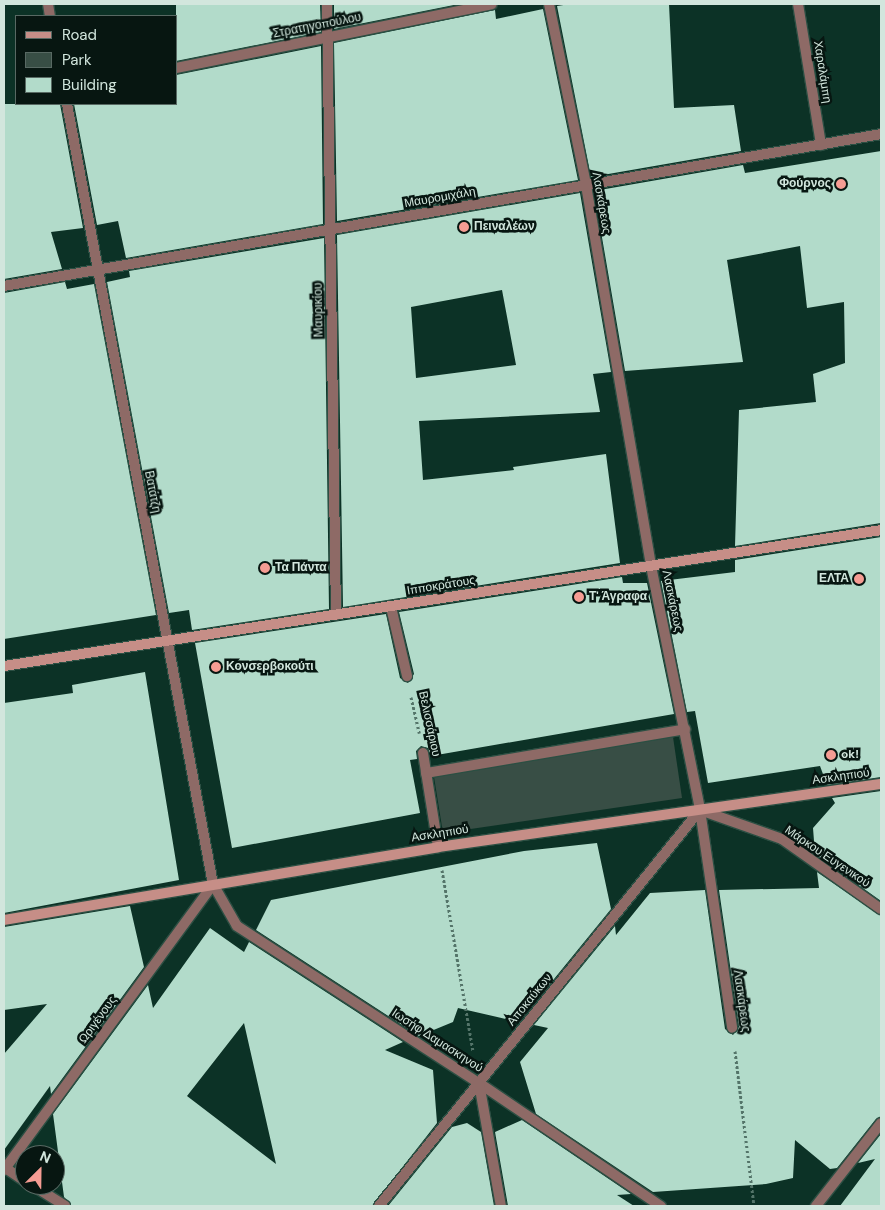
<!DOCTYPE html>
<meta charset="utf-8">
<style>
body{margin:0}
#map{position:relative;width:885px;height:1210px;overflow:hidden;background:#0c3226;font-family:"DM Sans",sans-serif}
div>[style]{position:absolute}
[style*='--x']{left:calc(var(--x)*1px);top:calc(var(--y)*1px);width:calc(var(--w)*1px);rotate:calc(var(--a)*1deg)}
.green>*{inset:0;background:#384e45}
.building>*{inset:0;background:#b2dbca}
.path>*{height:3px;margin-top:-1.5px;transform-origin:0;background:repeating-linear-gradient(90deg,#547469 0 2.5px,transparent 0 5px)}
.roads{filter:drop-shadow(1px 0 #2c4f43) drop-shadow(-1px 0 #2c4f43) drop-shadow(0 1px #2c4f43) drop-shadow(0 -1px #2c4f43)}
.street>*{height:10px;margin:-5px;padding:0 5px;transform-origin:5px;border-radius:5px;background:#8e6a66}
.secondary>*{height:10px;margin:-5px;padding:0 5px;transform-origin:5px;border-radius:5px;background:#c68e87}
.dots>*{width:14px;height:14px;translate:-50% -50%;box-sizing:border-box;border:2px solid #071611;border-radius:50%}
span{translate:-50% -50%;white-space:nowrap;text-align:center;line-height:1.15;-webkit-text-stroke:5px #071611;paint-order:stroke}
.street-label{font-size:12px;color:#d2e6dd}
.poi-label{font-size:12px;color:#d2e6dd;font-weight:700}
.right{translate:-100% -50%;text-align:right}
.left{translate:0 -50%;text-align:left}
.frame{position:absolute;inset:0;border:5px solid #d2e6dd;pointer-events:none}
.legend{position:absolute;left:15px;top:15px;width:162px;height:90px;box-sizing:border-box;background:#071611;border:1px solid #586963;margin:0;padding:6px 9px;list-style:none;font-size:15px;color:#d2e6dd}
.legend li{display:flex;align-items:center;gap:10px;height:25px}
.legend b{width:25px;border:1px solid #586963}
.north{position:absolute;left:15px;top:1145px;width:50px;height:50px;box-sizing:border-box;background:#071611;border:1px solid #586963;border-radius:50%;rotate:23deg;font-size:14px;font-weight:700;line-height:20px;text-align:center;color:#d2e6dd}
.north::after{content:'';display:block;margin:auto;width:18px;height:22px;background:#f59c93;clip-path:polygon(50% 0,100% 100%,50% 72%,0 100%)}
</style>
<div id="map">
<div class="green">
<div style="clip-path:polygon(673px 737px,682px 798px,443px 833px,434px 777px)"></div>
</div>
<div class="building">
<div style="clip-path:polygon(176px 4px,320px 4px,321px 32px,176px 61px)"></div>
<div style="clip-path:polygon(334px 4px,459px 4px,334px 29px)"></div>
<div style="clip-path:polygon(570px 4px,669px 4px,674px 108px,734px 105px,741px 151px,591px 177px,557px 6px)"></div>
<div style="clip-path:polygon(543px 9px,578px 180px,337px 221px,334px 43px,495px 10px,496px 19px)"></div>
<div style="clip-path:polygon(321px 46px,323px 224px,126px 258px,118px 221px,97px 225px,74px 104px,176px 104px,176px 75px)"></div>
<div style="clip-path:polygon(4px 104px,60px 104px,83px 228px,51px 232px,62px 269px,4px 279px)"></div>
<div style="clip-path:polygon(881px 151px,881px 523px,735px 546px,739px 410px,816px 402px,813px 374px,845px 363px,844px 302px,807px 308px,800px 246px,727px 260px,743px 362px,625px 371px,594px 191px,743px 165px,745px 173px)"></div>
<div style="clip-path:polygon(evenodd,580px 193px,611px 372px,593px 374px,600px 412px,419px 421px,423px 480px,514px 470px,513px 467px,606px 454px,620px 563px,343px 607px,337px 235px,580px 193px,502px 290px,516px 365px,416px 378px,411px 307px,502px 290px)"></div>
<div style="clip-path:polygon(324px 238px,329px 609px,192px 630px,189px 610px,169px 613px,107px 282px,130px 277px,129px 271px)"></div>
<div style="clip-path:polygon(65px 282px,67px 289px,94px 284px,156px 615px,4px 639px,4px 293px)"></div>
<div style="clip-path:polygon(881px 537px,881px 777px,827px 785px,820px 766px,708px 783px,695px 711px,687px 712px,661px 581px,735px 572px,735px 560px)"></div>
<div style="clip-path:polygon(622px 577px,623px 583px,647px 583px,674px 714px,431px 756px,428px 748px,421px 746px,416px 751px,417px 759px,410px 760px,420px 813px,232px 848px,195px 643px,386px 614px,400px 678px,408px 683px,414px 674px,399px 612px)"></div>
<div style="clip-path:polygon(145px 672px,179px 880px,4px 913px,4px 703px,73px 693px,72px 685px)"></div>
<div style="clip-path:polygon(881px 791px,881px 901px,815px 854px,813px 828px,835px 803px,832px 798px)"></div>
<div style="clip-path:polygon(597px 843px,611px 909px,519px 1022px,458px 1008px,453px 1022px,419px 1036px,256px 930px,271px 900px,524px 851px)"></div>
<div style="clip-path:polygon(817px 872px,881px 916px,881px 1116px,876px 1119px,837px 1168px,830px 1169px,795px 1140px,793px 1178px,766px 1184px,653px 1192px,536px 1114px,520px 1062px,548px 1028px,534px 1025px,615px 926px,616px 935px,650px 893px,705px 890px,725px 1029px,733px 1035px,739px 1027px,719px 890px,819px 888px)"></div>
<div style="clip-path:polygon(130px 906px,144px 967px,51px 1094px,50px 1086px,4px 1150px,4px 1054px,47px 1004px,4px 1010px,4px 927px)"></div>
<div style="clip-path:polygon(evenodd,210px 928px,244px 952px,249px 942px,403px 1042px,385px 1050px,433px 1070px,437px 1123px,372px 1206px,72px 1206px,64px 1197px,53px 1114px,148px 985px,153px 1008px,210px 928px,244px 1023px,276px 1164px,187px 1096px,244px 1023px)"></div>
<div style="clip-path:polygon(522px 1120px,631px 1194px,617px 1195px,634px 1206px,508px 1206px,495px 1132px)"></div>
<div style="clip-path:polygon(467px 1123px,481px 1132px,494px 1206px,388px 1206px,452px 1127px)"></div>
<div style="clip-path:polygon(881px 1134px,881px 1206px,840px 1206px,875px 1159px,858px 1163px)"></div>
</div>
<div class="path">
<div style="--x:411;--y:697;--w:37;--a:77"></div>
<div style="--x:442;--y:870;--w:184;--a:80.3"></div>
<div style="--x:735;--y:1051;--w:156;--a:83"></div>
</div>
<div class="roads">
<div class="street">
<div style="--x:48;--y:4;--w:12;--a:81"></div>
<div style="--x:327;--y:4;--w:611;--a:89.16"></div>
<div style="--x:549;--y:4;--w:185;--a:78.4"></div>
<div style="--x:586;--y:185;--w:387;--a:80.3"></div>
<div style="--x:651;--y:566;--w:249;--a:78.6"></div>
<div style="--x:700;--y:810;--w:220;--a:81.6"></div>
<div style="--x:798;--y:4;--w:143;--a:80.7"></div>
<div style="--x:176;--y:68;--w:322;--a:-11.4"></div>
<div style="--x:67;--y:104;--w:794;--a:79.4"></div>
<div style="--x:213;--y:884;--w:48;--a:60.3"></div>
<div style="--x:237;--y:926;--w:288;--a:33"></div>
<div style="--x:479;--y:1083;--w:220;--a:34.1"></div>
<div style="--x:4;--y:286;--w:890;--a:-9.83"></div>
<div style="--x:391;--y:607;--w:71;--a:76.9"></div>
<div style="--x:423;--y:753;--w:95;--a:80.9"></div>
<div style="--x:426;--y:773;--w:263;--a:-9.6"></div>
<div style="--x:700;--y:810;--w:87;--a:19.5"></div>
<div style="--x:782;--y:839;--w:121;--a:35.3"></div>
<div style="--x:479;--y:1083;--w:125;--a:79.9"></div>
<div style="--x:4;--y:1167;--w:25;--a:34"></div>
<div style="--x:4;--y:1170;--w:354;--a:-53.8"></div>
<div style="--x:32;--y:1185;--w:39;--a:32"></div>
<div style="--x:379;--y:1206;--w:510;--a:-50.97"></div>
<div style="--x:816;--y:1206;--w:105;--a:-51.9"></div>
</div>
<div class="secondary">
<div style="--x:4;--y:666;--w:887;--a:-8.81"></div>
<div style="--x:4;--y:920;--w:440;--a:-9.5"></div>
<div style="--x:438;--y:847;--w:447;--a:-8.1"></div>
</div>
</div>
<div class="dots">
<div style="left:841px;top:184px;background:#f59c93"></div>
<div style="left:464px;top:227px;background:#f59c93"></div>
<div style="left:265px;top:568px;background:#f59c93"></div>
<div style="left:859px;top:579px;background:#f59c93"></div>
<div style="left:579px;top:597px;background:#f59c93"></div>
<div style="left:216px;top:667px;background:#f59c93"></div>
<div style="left:831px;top:755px;background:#f59c93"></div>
</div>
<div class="street-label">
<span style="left:317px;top:26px;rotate:-11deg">Στρατηγοπούλου</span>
<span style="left:822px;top:72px;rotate:81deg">Χαραλάμπη</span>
<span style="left:440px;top:198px;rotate:-10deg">Μαυρομιχάλη</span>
<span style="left:601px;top:203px;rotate:80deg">Λασκάρεως</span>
<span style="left:319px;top:310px;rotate:-91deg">Μαυρικίου</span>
<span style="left:152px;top:492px;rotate:79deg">Βατάτζη</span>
<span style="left:441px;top:586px;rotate:-9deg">Ιπποκράτους</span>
<span style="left:672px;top:601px;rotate:78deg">Λασκάρεως</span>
<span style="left:429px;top:724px;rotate:78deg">Βελισσάριου</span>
<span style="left:841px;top:777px;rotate:-8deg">Ασκληπιού</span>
<span style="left:440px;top:834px;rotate:-9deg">Ασκληπιού</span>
<span style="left:827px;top:857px;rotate:34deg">Μάρκου Ευγενικού</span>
<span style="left:530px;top:1000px;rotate:-51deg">Αποκαύκων</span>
<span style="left:741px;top:1001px;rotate:82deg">Λασκάρεως</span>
<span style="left:98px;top:1020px;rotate:-54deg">Ωριγένους</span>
<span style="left:437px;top:1041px;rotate:33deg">Ιωσήφ Δαμασκηνού</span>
</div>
<div class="poi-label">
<span class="right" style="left:831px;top:184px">Φούρνος</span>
<span class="left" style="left:474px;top:227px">Πειναλέων</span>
<span class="left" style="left:275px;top:568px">Τα Πάντα</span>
<span class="right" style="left:849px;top:579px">ΕΛΤΑ</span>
<span class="left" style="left:589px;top:597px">Τ' Άγραφα</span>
<span class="left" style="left:226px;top:667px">Κονσερβοκούτι</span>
<span class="left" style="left:841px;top:755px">ok!</span>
</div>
<div class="frame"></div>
<ul class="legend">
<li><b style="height:6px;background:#c68e87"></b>Road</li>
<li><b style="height:14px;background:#384e45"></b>Park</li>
<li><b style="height:14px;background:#b2dbca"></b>Building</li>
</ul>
<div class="north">N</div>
</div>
